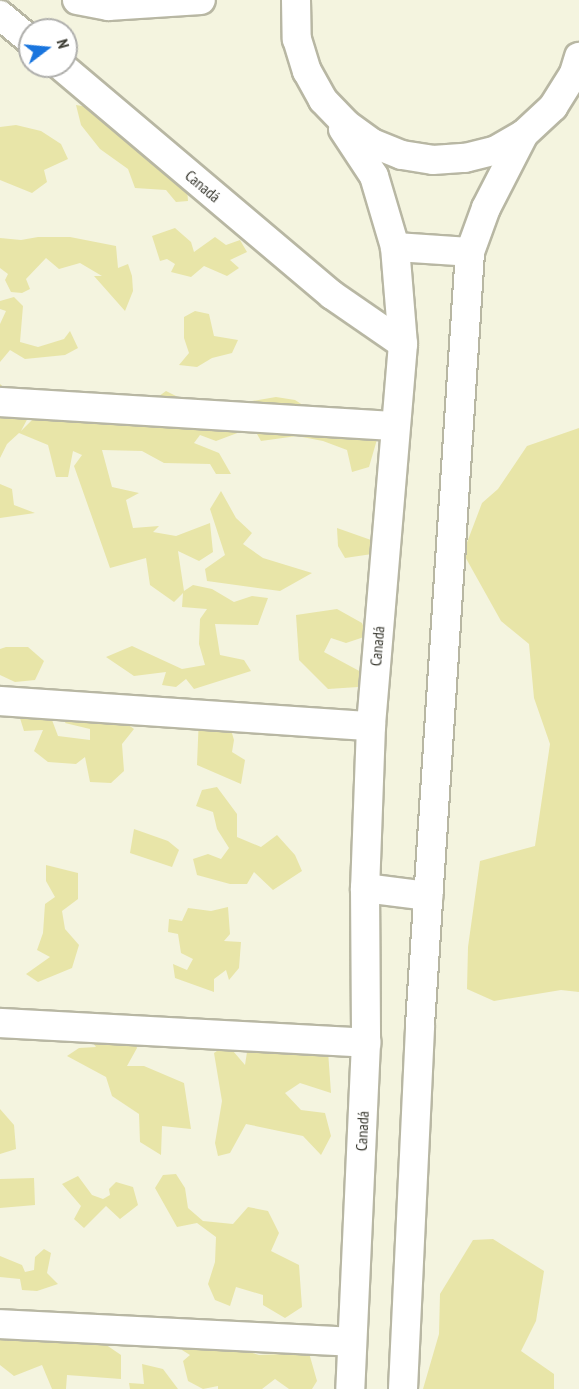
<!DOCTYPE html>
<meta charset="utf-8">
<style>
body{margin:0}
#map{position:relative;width:579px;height:1389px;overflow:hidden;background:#f4f4df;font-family:"PT Sans Narrow",sans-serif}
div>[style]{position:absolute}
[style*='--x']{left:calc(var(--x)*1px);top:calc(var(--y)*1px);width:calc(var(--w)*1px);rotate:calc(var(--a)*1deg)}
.green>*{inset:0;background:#e8e5a8}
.roads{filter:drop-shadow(2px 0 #b8b7a3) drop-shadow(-2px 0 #b8b7a3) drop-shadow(0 2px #b8b7a3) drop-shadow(0 -2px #b8b7a3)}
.minor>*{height:28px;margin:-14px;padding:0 14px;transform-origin:14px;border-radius:14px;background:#fff}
span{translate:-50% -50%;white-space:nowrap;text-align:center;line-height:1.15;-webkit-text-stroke:4.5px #fff;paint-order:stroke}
.street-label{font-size:16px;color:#38382f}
.north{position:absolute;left:18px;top:18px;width:60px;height:60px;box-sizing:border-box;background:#fff;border:2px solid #afafac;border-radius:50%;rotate:74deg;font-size:16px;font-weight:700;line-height:24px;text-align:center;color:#38382f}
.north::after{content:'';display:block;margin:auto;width:21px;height:27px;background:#1975de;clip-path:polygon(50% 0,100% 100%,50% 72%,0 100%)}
</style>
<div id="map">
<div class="green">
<div style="clip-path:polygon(76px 105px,94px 108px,186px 174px,188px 201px,176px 202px,166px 190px,135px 188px,128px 169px,100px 149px,81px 125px)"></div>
<div style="clip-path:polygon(16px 125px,41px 131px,61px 144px,68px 159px,44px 170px,47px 182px,32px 193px,0 180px,0 127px)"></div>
<div style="clip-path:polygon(175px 228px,191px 242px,194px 252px,215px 237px,226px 245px,240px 240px,247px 252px,230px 260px,239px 268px,227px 276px,204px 266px,191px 277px,171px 272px,175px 264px,167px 259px,160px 261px,152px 236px)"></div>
<div style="clip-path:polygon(38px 237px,70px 237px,116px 246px,118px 268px,128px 264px,132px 276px,133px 291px,125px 311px,94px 276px,102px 276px,80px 263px,59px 269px,46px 258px,26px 279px,30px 289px,22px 293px,11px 292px,5px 280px,8px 274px,0 268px,0 238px,21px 240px)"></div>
<div style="clip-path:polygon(14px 297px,23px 306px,20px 342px,38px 347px,64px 339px,70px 331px,78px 348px,65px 355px,25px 359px,10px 350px,0 362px,0 324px,6px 311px,0 309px,0 301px)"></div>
<div style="clip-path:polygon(195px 311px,209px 314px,214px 336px,238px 340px,232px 353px,212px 358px,197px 367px,179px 365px,189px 353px,184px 338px,184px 317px)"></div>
<div style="clip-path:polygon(0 384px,31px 412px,21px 431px,35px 417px,60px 421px,51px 404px,151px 402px,166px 391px,192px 404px,223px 401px,240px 432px,216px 441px,200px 435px,194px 443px,219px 453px,231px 474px,216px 474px,210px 464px,164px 463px,142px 451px,102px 450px,112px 487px,139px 493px,126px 500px,133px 528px,159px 526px,153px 532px,176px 536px,210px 523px,213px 552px,199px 561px,178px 551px,184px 591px,193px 585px,212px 589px,234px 602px,252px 596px,268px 598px,258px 625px,215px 624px,220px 655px,244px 660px,251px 671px,194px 689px,186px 679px,176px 687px,162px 685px,166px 672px,134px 676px,106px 657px,132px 646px,182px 669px,205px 665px,199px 644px,200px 619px,207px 609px,182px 607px,183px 593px,174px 602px,150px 585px,146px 558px,110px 568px,74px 466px,82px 455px,73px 451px,68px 477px,56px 477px,48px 445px,19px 433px,7px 444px,0 458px)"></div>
<div style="clip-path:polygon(276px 397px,295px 400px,326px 420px,378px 436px,369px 467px,352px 472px,347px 450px,323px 441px,297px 436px,261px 441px,246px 415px,252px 401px)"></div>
<div style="clip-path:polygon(579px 428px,579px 992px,561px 990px,494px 1001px,467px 989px,468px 947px,480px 861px,535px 846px,550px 744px,534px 698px,529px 644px,501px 621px,463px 553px,482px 503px,498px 489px,527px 446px)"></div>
<div style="clip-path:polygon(0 484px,12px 489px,14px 505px,35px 513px,0 518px)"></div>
<div style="clip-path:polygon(221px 491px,236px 518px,252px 533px,243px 544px,263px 558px,312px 573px,280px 591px,207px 581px,205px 569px,225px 555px,210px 509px)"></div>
<div style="clip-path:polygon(337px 528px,371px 540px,372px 554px,345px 558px,338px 546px)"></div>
<div style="clip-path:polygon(337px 609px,362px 623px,367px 636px,346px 643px,331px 638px,324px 652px,363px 673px,358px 687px,328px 689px,299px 660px,296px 615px)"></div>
<div style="clip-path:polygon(6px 647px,28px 647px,44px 661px,35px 680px,15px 682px,0 675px,0 649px)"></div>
<div style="clip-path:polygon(75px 703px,100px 705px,134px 729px,122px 744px,124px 771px,111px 783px,90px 782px,85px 757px,76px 764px,48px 762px,34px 751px,43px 730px,24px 731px,19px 715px,31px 709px,52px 720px,58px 736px,90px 740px,90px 729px,65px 723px)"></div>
<div style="clip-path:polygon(226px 713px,234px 740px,232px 752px,245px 760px,241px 784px,197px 765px,199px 716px)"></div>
<div style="clip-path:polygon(217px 787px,237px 814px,237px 837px,261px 847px,277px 835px,295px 855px,302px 871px,273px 890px,254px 872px,247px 884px,230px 884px,197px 875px,193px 859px,208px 854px,221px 859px,229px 848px,217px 829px,213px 812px,196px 806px,202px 790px)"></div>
<div style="clip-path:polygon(134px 829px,168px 841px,179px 850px,172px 867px,130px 853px)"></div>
<div style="clip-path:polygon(46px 865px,78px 873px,78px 899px,62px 911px,65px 929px,79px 945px,72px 968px,38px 982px,26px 974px,50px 957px,37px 950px,43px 933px,45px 904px,55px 897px,46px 881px)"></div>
<div style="clip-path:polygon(228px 907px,230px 934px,224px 941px,241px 942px,239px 968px,229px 980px,226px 970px,214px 979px,214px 992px,175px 978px,173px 964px,187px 970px,193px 959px,181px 953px,178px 934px,168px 932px,169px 919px,182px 921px,188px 908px,211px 911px)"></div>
<div style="clip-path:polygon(81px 1027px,132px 1031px,137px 1048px,127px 1066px,144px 1066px,184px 1083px,191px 1129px,162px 1126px,161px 1155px,140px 1142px,139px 1114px,112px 1096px,106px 1077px,67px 1056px,79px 1048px,96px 1047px)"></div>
<div style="clip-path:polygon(261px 1040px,328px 1051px,331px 1093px,300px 1083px,285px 1093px,301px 1110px,325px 1113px,331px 1136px,321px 1155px,303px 1136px,246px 1124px,230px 1153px,218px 1156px,215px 1143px,222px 1101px,214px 1053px,227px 1044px,245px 1065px,247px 1052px)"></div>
<div style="clip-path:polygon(0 1109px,14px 1125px,16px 1149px,0 1154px)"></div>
<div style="clip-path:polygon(176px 1174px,185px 1188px,188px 1208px,203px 1221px,233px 1224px,248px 1207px,268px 1211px,279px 1233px,271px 1251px,299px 1265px,302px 1307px,285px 1318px,263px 1305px,263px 1295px,236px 1287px,230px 1306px,215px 1300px,208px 1284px,215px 1262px,216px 1237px,197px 1223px,177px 1227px,155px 1188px,163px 1175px)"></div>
<div style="clip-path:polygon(78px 1176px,92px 1195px,103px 1199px,110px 1195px,109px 1189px,116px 1182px,133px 1187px,138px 1205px,120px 1219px,106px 1206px,84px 1228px,74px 1219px,81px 1206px,62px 1184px)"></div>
<div style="clip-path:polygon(34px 1178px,35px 1205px,0 1208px,0 1179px)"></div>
<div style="clip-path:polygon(493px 1239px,544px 1271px,536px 1321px,521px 1351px,554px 1374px,554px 1389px,423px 1389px,439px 1334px,440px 1294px,473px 1240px)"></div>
<div style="clip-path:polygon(44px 1249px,51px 1253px,47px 1273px,58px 1284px,37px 1291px,22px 1290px,20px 1279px,0 1277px,0 1256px,22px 1265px,25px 1272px,34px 1270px,35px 1257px)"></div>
<div style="clip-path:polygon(0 1333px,99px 1340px,121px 1355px,121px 1379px,67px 1375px,66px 1389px,52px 1389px,42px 1365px,14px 1376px,0 1365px)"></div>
<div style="clip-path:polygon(190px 1334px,259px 1355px,309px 1353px,317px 1381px,312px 1389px,289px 1389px,275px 1379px,262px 1389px,218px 1389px,218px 1386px,203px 1389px,188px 1381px,183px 1361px,190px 1355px,182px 1350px)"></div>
<div style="clip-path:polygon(142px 1364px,163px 1369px,178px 1389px,130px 1389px,129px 1383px,144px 1384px)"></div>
</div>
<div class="roads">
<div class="minor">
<div style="--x:77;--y:0;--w:32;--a:11"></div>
<div style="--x:108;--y:6;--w:93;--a:-3.7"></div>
<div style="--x:296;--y:0;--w:39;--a:89"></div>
<div style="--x:297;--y:39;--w:34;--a:73"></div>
<div style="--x:307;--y:71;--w:33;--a:61"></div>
<div style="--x:323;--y:100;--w:33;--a:46"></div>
<div style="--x:346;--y:124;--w:32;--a:36"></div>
<div style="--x:372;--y:143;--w:32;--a:22"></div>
<div style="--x:402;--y:155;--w:31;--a:9"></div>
<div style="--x:433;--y:160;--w:32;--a:-4"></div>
<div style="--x:465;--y:158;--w:32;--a:-14"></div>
<div style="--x:496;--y:150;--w:32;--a:-30"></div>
<div style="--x:524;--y:134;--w:40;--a:-43"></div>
<div style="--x:553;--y:107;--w:40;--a:-58"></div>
<div style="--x:574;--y:73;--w:17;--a:-73"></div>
<div style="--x:0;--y:15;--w:39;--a:40"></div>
<div style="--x:61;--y:66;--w:355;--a:40.2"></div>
<div style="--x:332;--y:295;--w:86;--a:34.6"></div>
<div style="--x:403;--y:344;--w:383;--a:94.8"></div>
<div style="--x:371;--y:726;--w:162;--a:92.1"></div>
<div style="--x:365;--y:888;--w:155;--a:89.6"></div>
<div style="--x:366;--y:1043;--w:346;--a:92.6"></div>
<div style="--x:343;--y:129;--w:56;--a:56.6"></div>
<div style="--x:374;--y:176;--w:74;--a:73.5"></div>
<div style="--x:395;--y:247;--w:97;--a:85.3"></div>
<div style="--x:395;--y:247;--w:75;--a:3.8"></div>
<div style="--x:0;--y:402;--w:396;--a:3.5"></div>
<div style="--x:0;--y:701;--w:372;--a:3.9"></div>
<div style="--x:365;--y:888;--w:64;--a:7.2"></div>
<div style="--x:0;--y:1023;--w:367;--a:3.1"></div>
<div style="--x:0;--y:1324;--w:352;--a:2.9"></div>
<div style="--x:403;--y:1389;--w:364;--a:-87.3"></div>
<div style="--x:420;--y:1025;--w:775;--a:-86.3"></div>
<div style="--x:470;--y:252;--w:47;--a:-70"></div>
<div style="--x:486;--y:208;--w:83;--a:-62.8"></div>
</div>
</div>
<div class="street-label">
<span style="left:203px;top:186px;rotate:40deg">Canadá</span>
<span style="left:377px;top:646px;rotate:-85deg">Canadá</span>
<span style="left:362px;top:1131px;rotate:-87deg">Canadá</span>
</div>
<div class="north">N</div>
</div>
